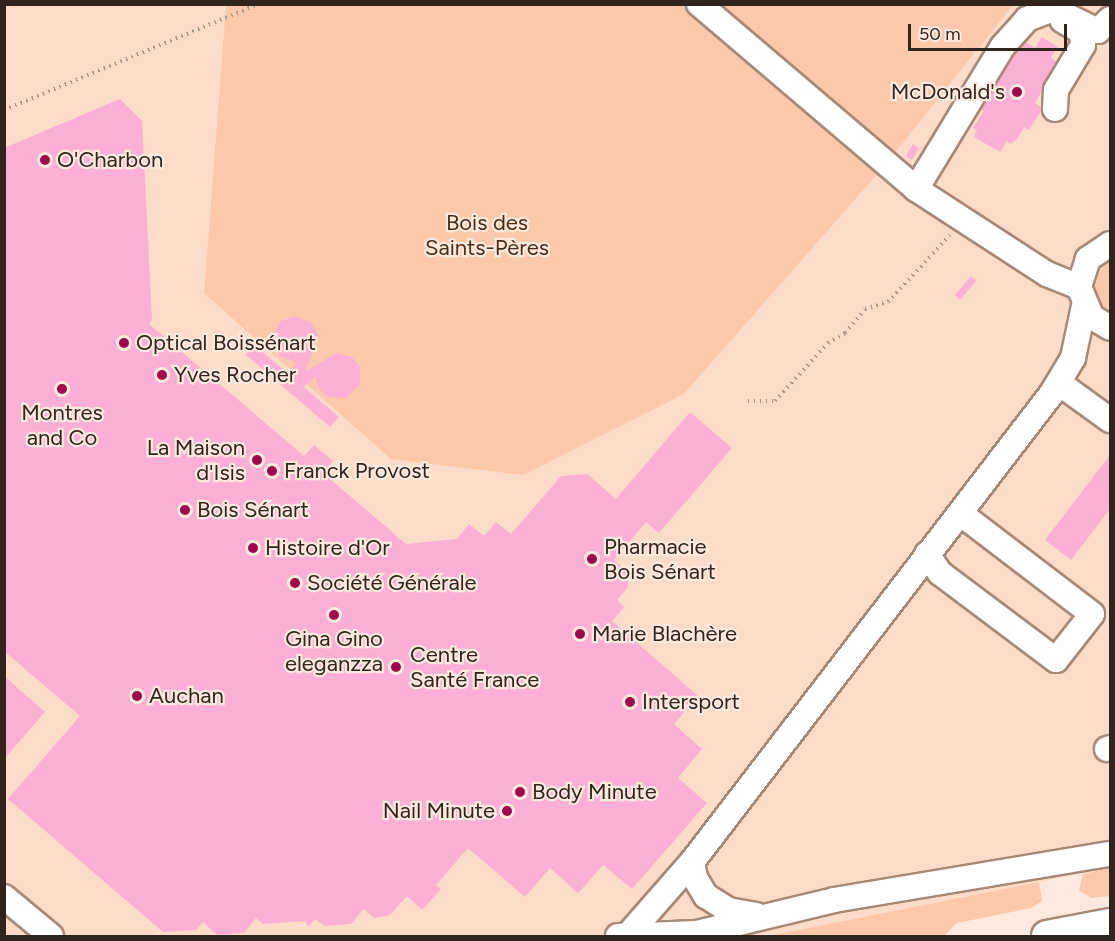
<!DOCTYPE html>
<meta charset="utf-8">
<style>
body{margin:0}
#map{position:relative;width:1115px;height:941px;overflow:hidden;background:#fee9de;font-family:Figtree,sans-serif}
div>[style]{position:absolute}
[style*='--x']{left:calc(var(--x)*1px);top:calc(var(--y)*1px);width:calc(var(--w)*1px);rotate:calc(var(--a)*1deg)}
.built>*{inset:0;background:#fcdbc8}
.green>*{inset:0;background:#fbc8ab}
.building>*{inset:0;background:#fcafd4}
.path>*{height:4px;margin-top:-2px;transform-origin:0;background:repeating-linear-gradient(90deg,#a9978e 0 1.5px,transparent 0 6px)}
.roads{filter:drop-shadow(2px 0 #a88877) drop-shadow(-2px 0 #a88877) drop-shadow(0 2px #a88877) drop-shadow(0 -2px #a88877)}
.minor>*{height:24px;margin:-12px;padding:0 12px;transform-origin:12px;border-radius:12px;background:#fff}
.major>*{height:30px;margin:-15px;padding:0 15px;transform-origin:15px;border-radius:15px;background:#fff}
.dots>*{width:16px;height:16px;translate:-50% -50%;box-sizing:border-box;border:3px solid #fee9de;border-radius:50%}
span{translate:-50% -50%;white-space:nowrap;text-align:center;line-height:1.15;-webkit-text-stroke:4.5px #fee9de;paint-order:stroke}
.poi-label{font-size:22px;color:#31241d}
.right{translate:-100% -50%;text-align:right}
.left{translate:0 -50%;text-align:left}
.park-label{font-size:22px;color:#4e2b15}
.frame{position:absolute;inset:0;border:6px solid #31241d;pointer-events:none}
.scale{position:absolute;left:908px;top:24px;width:159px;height:27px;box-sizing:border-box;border:3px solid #31241d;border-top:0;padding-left:8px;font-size:18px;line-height:21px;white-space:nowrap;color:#31241d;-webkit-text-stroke:4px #fee9de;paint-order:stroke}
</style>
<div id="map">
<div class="built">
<div style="clip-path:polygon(4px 5px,226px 5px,204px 293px,684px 394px,887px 163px,1013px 5px,1110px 5px,1110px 868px,768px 936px,8px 936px,4px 933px)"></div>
</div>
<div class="green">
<div style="clip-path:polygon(226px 5px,1013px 5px,887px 163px,684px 394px,523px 475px,391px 459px,204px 293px)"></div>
<div style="clip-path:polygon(1110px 262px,1110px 315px,1098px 304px,1094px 286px,1101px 269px)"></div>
<div style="clip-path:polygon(1110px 868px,1110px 896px,1092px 898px,1079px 891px,1083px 874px)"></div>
<div style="clip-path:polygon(1039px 882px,1042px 901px,1031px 908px,957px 923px,944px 936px,768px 936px)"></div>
</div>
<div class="building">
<div style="clip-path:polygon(1042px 37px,1058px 47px,1051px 58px,1059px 63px,1035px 103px,1043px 108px,1029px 130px,1024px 127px,1017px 139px,1010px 144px,1007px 141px,1000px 152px,974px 137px,977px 130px,973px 128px,984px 111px,978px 108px,1024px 41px,1035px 48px)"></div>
<div style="clip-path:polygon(120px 99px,142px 121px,152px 320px,149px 324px,304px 456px,314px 445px,333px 461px,322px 472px,406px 544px,457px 539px,469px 524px,484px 536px,496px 522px,511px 534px,561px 476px,587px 474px,616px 499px,690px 412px,732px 448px,659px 533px,646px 522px,614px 560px,627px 571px,628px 587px,617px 600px,624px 607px,612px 621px,698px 696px,674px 724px,702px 749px,678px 778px,707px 803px,632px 889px,603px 865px,578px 893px,550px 868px,525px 897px,468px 848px,436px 885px,441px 889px,422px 910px,407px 896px,390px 915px,374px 918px,364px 909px,351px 924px,325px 926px,315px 919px,309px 926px,304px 921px,263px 924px,256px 918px,244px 933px,217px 935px,203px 922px,196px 930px,163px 932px,8px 799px,80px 716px,4px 651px,4px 148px)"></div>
<div style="clip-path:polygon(913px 144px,919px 148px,912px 160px,906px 156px)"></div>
<div style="clip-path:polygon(971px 276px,976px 281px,960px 300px,955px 295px)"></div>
<div style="clip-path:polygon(296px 316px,311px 322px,318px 335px,305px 372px,336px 353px,352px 357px,360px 367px,360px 384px,346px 398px,328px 397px,319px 389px,315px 377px,304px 387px,339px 417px,330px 427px,246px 355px,254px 345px,289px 374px,297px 362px,279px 356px,272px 337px,281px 321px)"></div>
<div style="clip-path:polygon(1110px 455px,1110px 509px,1071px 560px,1045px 540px)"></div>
<div style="clip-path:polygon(4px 676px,45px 712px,4px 759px)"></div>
</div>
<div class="path">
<div style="--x:4;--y:110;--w:276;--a:-22.6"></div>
<div style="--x:748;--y:401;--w:27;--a:0"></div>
<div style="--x:775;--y:401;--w:79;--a:-47.6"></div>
<div style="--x:828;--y:343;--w:20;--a:-30"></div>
<div style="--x:845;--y:333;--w:31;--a:-50"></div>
<div style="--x:865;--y:309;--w:24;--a:-17"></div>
<div style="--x:888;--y:302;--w:91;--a:-47.2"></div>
</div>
<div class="roads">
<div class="minor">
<div style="--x:699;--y:4;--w:285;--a:40.4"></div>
<div style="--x:916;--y:189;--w:156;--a:33"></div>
<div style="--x:1047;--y:274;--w:35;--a:22"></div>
<div style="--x:1055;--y:109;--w:19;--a:-87"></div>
<div style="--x:1056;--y:90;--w:52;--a:-59"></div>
<div style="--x:1083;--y:45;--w:13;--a:-94"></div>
<div style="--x:1082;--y:32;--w:23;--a:-149"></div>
<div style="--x:916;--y:189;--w:167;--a:-58.7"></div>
<div style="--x:1003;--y:46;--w:36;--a:-48"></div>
<div style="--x:1027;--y:19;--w:28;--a:-21"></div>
<div style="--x:1053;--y:9;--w:50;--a:26.1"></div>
<div style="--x:1098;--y:31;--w:17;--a:-45"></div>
<div style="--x:1110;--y:244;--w:27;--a:146"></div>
<div style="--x:1088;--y:259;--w:29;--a:108"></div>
<div style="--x:1079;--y:287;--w:33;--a:67"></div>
<div style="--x:1092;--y:317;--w:21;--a:31"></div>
<div style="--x:1059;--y:383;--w:63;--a:36"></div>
<div style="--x:927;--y:554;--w:23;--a:56"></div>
<div style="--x:940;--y:573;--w:145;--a:36.9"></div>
<div style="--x:1056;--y:660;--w:58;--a:-52"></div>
<div style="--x:1092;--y:614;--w:166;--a:-142.6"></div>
<div style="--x:1107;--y:749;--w:3;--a:-18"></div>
<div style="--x:692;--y:862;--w:16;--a:79"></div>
<div style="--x:695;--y:878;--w:21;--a:59"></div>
<div style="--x:706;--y:896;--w:26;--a:32"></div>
<div style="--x:728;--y:910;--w:29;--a:10"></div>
<div style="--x:4;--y:897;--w:61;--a:39.7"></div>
<div style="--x:628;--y:935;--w:97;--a:-48.8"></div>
<div style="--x:692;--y:862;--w:591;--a:-52.49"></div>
<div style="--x:1052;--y:393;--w:41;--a:-59"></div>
<div style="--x:1073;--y:358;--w:53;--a:-78.1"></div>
<div style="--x:618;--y:936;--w:79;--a:-2.2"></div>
<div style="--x:697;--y:933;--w:141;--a:-13.5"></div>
<div style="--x:834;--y:900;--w:280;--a:-9.5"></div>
</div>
<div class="major">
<div style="--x:1047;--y:936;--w:64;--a:-10.8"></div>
</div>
</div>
<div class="dots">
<div style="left:1017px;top:92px;background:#9f074d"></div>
<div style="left:45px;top:160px;background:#9f074d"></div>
<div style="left:124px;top:343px;background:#9f074d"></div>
<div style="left:162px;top:375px;background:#9f074d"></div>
<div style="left:62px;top:389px;background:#9f074d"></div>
<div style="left:257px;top:460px;background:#9f074d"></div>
<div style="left:272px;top:471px;background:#9f074d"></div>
<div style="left:185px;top:510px;background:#9f074d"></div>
<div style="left:253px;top:548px;background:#9f074d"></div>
<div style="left:592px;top:559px;background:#9f074d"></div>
<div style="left:295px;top:583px;background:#9f074d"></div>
<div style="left:334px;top:615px;background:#9f074d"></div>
<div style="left:580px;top:634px;background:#9f074d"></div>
<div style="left:396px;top:667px;background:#9f074d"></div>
<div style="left:137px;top:696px;background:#9f074d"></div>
<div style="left:630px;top:702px;background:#9f074d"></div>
<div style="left:520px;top:792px;background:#9f074d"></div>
<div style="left:507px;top:811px;background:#9f074d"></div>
</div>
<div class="poi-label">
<span class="right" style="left:1005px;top:92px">McDonald's</span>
<span class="left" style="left:57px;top:160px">O'Charbon</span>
<span class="left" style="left:136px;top:343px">Optical Boissénart</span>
<span class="left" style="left:174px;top:375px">Yves Rocher</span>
<span style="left:62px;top:425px">Montres<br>and Co</span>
<span class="right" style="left:245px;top:460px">La Maison<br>d'Isis</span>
<span class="left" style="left:284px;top:471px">Franck Provost</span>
<span class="left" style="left:197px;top:510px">Bois Sénart</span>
<span class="left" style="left:604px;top:559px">Pharmacie<br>Bois Sénart</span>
<span class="left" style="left:265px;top:548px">Histoire d'Or</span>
<span class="left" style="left:307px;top:583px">Société Générale</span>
<span class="left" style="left:592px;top:634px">Marie Blachère</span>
<span style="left:334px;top:651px">Gina Gino<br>eleganzza</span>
<span class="left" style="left:410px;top:667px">Centre<br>Santé France</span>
<span class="left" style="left:149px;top:696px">Auchan</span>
<span class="left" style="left:642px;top:702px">Intersport</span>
<span class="left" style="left:532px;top:792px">Body Minute</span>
<span class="right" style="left:495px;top:811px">Nail Minute</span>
</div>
<div class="park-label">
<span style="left:487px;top:235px">Bois des<br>Saints-Pères</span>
</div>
<div class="frame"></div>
<div class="scale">50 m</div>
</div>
